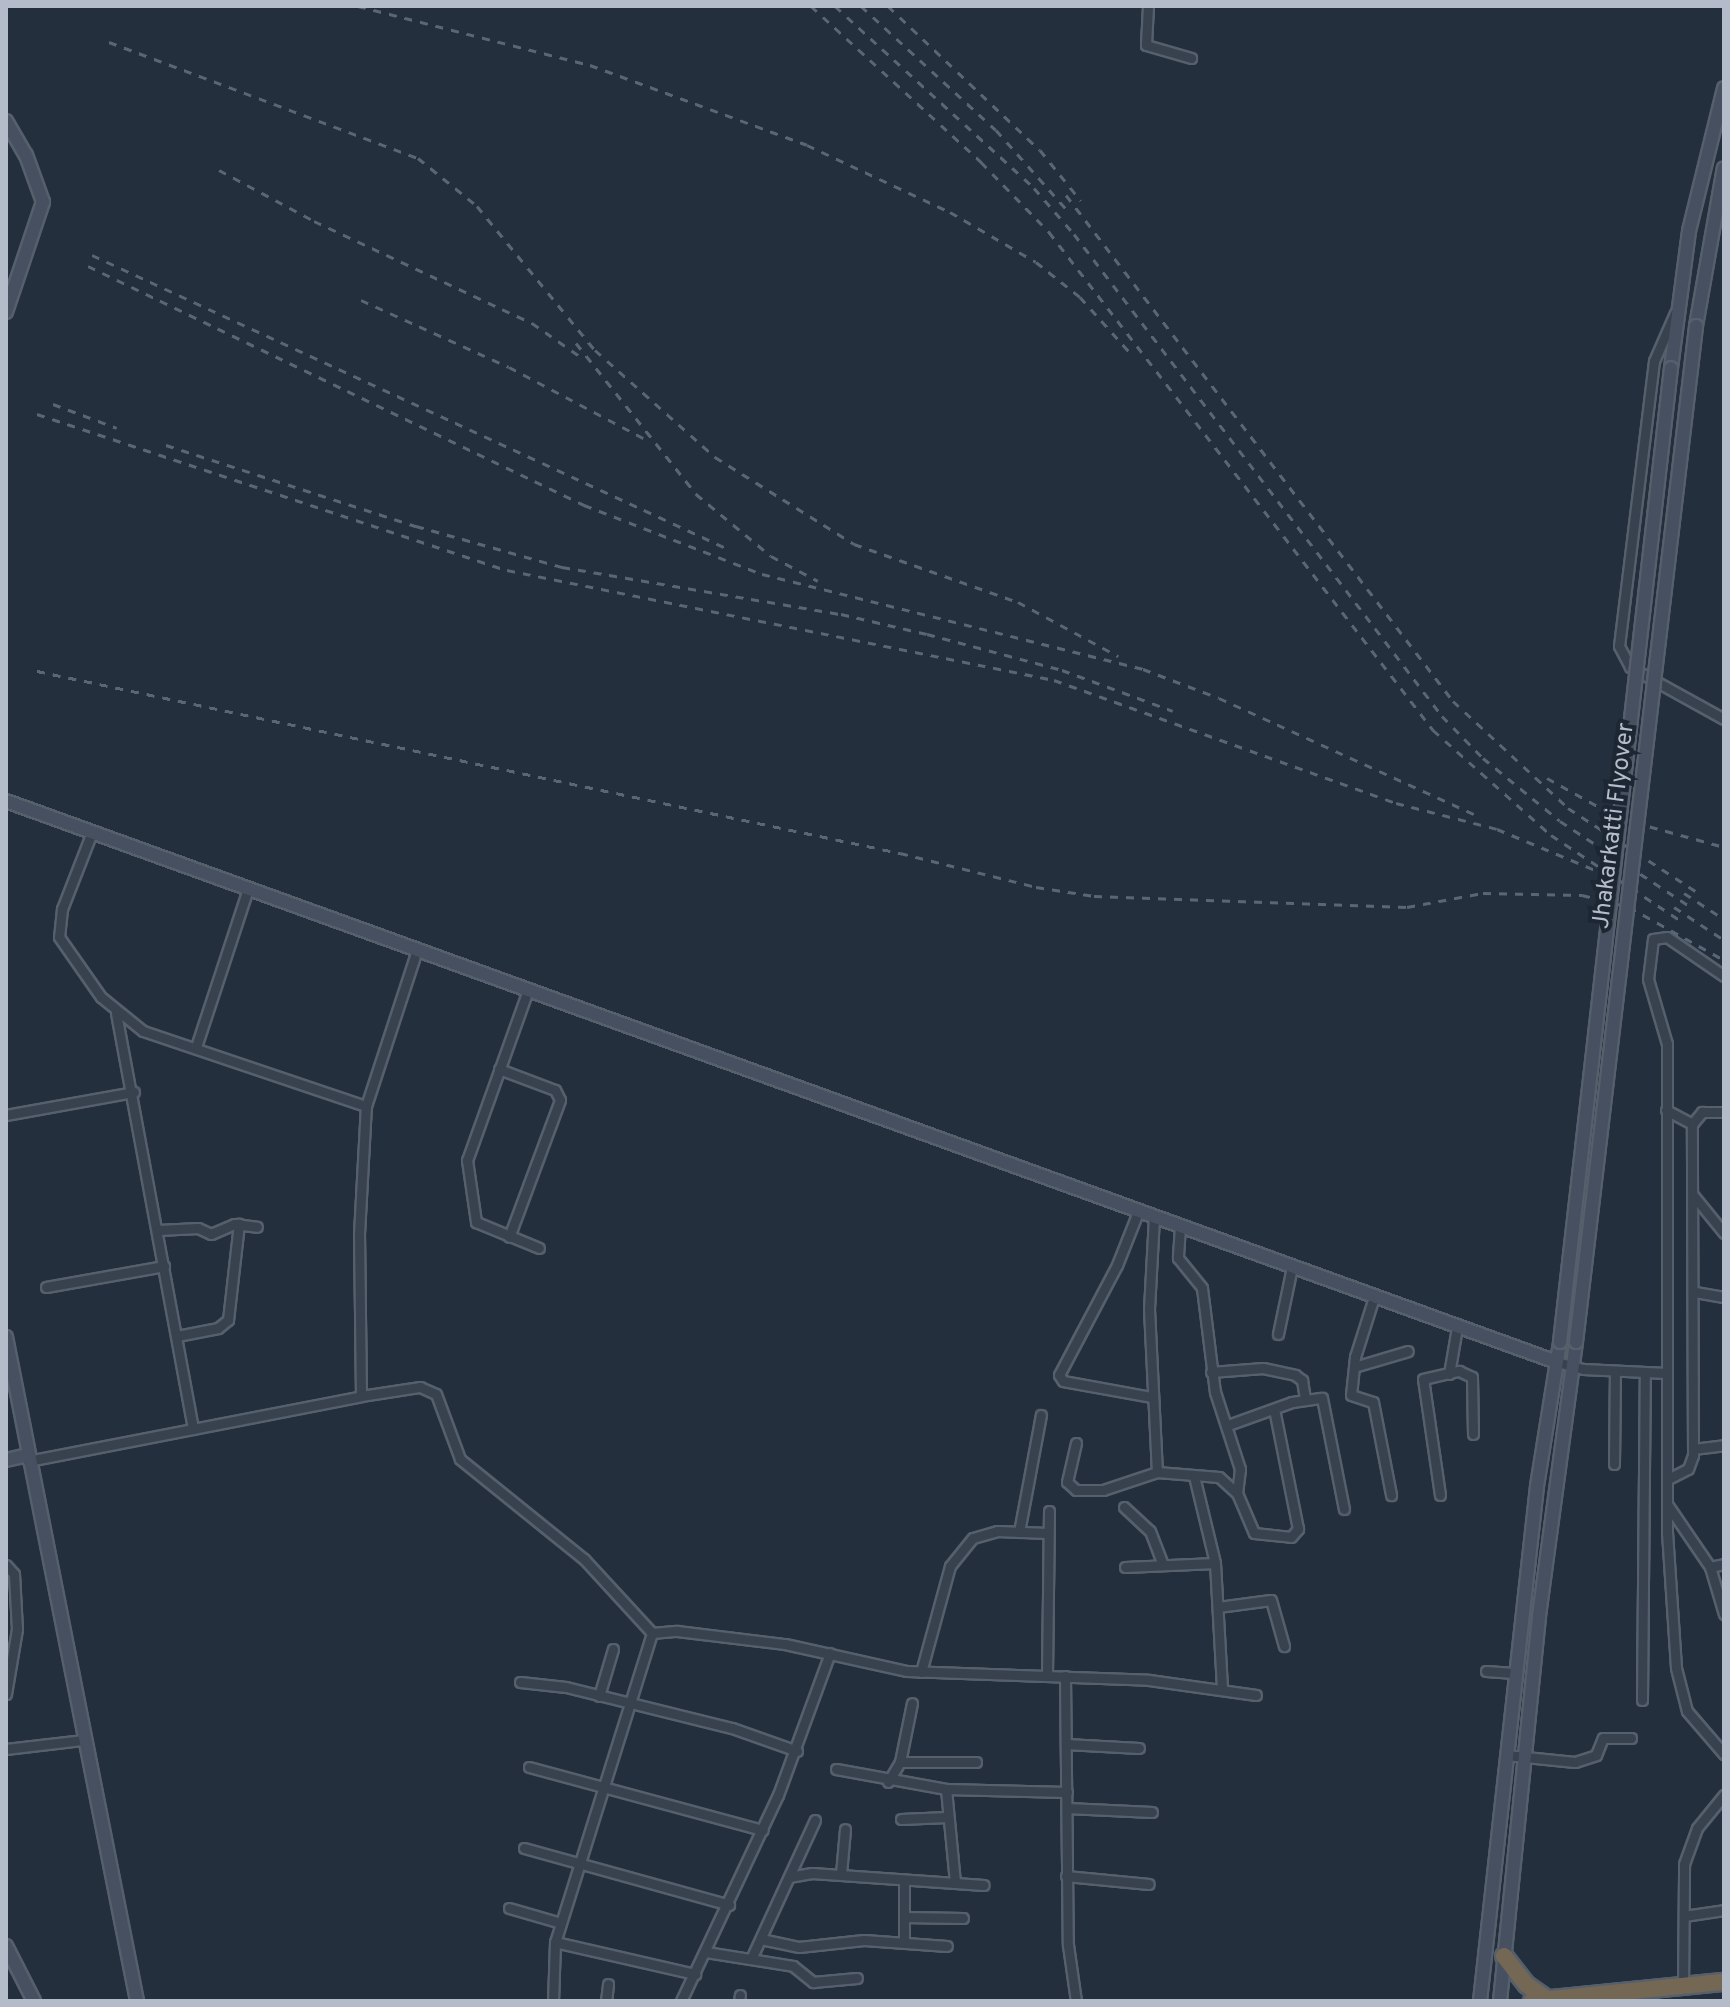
<!DOCTYPE html>
<style>
body{margin:0}
#map{position:relative;width:1730px;height:2007px;overflow:hidden;background:#242f3e;font-family:Overpass,sans-serif}
div>[style]{position:absolute}
[style*='--x']{left:calc(var(--x)*1px);top:calc(var(--y)*1px);width:calc(var(--w)*1px);rotate:calc(var(--a)*1deg)}
.roads{filter:drop-shadow(2px 0 #565f6c) drop-shadow(-2px 0 #565f6c) drop-shadow(0 2px #565f6c) drop-shadow(0 -2px #565f6c)}
.street>*{height:9px;margin:-4.5px;padding:0 4.5px;transform-origin:4.5px;border-radius:4.5px;background:#38414e}
.secondary>*{height:12px;margin:-6px;padding:0 6px;transform-origin:6px;border-radius:6px;background:#465061}
.highway>*{height:16px;margin:-8px;padding:0 8px;transform-origin:8px;border-radius:8px;background:#746855}
.rail>*{height:3px;margin-top:-1.5px;transform-origin:0;background:repeating-linear-gradient(90deg,#5a6575 0 8px,transparent 0 16px)}
.bridges{filter:drop-shadow(2px 0 #565f6c) drop-shadow(-2px 0 #565f6c) drop-shadow(0 2px #565f6c) drop-shadow(0 -2px #565f6c)}
.secondary-bridge>*{height:12px;margin:-6px;padding:0 6px;transform-origin:6px;border-radius:6px;background:#465061}
span{translate:-50% -50%;white-space:nowrap;text-align:center;line-height:1.15;-webkit-text-stroke:8px #1d2633;paint-order:stroke}
.street-label{font-size:24px;color:#b4bcc9}
.frame{position:absolute;inset:0;border:8px solid #b4bcc9;pointer-events:none}
</style>
<div id="map">
<div class="roads">
<div class="street">
<div style="--x:1148;--y:6;--w:39;--a:93"></div>
<div style="--x:1146;--y:45;--w:47;--a:16.1"></div>
<div style="--x:1675;--y:313;--w:52;--a:113.6"></div>
<div style="--x:1654;--y:361;--w:287;--a:97"></div>
<div style="--x:1619;--y:646;--w:24;--a:62"></div>
<div style="--x:1630;--y:667;--w:107;--a:29"></div>
<div style="--x:92;--y:832;--w:83;--a:111.3"></div>
<div style="--x:62;--y:909;--w:28;--a:96"></div>
<div style="--x:59;--y:937;--w:73;--a:55"></div>
<div style="--x:101;--y:997;--w:54;--a:39"></div>
<div style="--x:143;--y:1031;--w:235;--a:18.6"></div>
<div style="--x:366;--y:1106;--w:164;--a:-71.9"></div>
<div style="--x:1724;--y:976;--w:69;--a:-145.6"></div>
<div style="--x:1667;--y:937;--w:14;--a:172"></div>
<div style="--x:1653;--y:939;--w:40;--a:97.1"></div>
<div style="--x:1648;--y:979;--w:68;--a:73.7"></div>
<div style="--x:1667;--y:1044;--w:488;--a:90"></div>
<div style="--x:1667;--y:1532;--w:136;--a:86.2"></div>
<div style="--x:1676;--y:1668;--w:44;--a:75.7"></div>
<div style="--x:1687;--y:1711;--w:57;--a:49.3"></div>
<div style="--x:528;--y:990;--w:181;--a:109.7"></div>
<div style="--x:467;--y:1160;--w:63;--a:81.7"></div>
<div style="--x:476;--y:1222;--w:68;--a:22.4"></div>
<div style="--x:116;--y:1013;--w:423;--a:79.5"></div>
<div style="--x:196;--y:1047;--w:166;--a:-71.8"></div>
<div style="--x:499;--y:1069;--w:60;--a:20.6"></div>
<div style="--x:555;--y:1090;--w:11;--a:63"></div>
<div style="--x:560;--y:1100;--w:146;--a:110.4"></div>
<div style="--x:1666;--y:1110;--w:30;--a:28"></div>
<div style="--x:6;--y:1115;--w:130;--a:-10.2"></div>
<div style="--x:1693;--y:1195;--w:49;--a:50.8"></div>
<div style="--x:1138;--y:1212;--w:57;--a:111.6"></div>
<div style="--x:1117;--y:1265;--w:124;--a:117.8"></div>
<div style="--x:1059;--y:1375;--w:7;--a:56"></div>
<div style="--x:1063;--y:1381;--w:89;--a:10.3"></div>
<div style="--x:1154;--y:1217;--w:92;--a:93.1"></div>
<div style="--x:1149;--y:1309;--w:163;--a:87.2"></div>
<div style="--x:1157;--y:1472;--w:62;--a:4.6"></div>
<div style="--x:1219;--y:1477;--w:24;--a:42"></div>
<div style="--x:1237;--y:1493;--w:43;--a:67"></div>
<div style="--x:1254;--y:1533;--w:37;--a:6"></div>
<div style="--x:1291;--y:1537;--w:11;--a:-49"></div>
<div style="--x:1298;--y:1529;--w:122;--a:-101.3"></div>
<div style="--x:1180;--y:1227;--w:31;--a:94"></div>
<div style="--x:1178;--y:1258;--w:38;--a:51"></div>
<div style="--x:1202;--y:1288;--w:105;--a:82.9"></div>
<div style="--x:1215;--y:1392;--w:81;--a:72"></div>
<div style="--x:1240;--y:1469;--w:24;--a:97"></div>
<div style="--x:158;--y:1230;--w:40;--a:-2.9"></div>
<div style="--x:198;--y:1228;--w:14;--a:25"></div>
<div style="--x:211;--y:1234;--w:25;--a:-23"></div>
<div style="--x:234;--y:1224;--w:23;--a:7"></div>
<div style="--x:46;--y:1287;--w:120;--a:-10.1"></div>
<div style="--x:1695;--y:1292;--w:29;--a:10"></div>
<div style="--x:1374;--y:1297;--w:63;--a:107.6"></div>
<div style="--x:1355;--y:1357;--w:38;--a:96"></div>
<div style="--x:1351;--y:1395;--w:23;--a:18"></div>
<div style="--x:1373;--y:1402;--w:95;--a:79"></div>
<div style="--x:1278;--y:1334;--w:68;--a:-78.2"></div>
<div style="--x:177;--y:1336;--w:42;--a:-11"></div>
<div style="--x:218;--y:1328;--w:13;--a:-39"></div>
<div style="--x:228;--y:1320;--w:97;--a:-83.5"></div>
<div style="--x:1557;--y:1362;--w:27;--a:15"></div>
<div style="--x:1583;--y:1369;--w:84;--a:2.7"></div>
<div style="--x:1354;--y:1367;--w:56;--a:-16.5"></div>
<div style="--x:1211;--y:1372;--w:52;--a:-4.4"></div>
<div style="--x:1263;--y:1368;--w:33;--a:12"></div>
<div style="--x:1295;--y:1375;--w:9;--a:36"></div>
<div style="--x:1302;--y:1380;--w:20;--a:81"></div>
<div style="--x:1449;--y:1374;--w:48;--a:-80.3"></div>
<div style="--x:361;--y:1396;--w:162;--a:-90.7"></div>
<div style="--x:359;--y:1234;--w:128;--a:-86.9"></div>
<div style="--x:1228;--y:1425;--w:68;--a:-19.8"></div>
<div style="--x:1292;--y:1402;--w:30;--a:-8"></div>
<div style="--x:1322;--y:1398;--w:113;--a:78.8"></div>
<div style="--x:1076;--y:1443;--w:40;--a:103"></div>
<div style="--x:1067;--y:1482;--w:12;--a:42"></div>
<div style="--x:1076;--y:1490;--w:27;--a:0"></div>
<div style="--x:1103;--y:1490;--w:57;--a:-18.4"></div>
<div style="--x:1693;--y:1449;--w:31;--a:-7"></div>
<div style="--x:28;--y:1461;--w:339;--a:-11"></div>
<div style="--x:361;--y:1396;--w:60;--a:-8.7"></div>
<div style="--x:420;--y:1387;--w:17;--a:24"></div>
<div style="--x:436;--y:1394;--w:69;--a:69.7"></div>
<div style="--x:460;--y:1459;--w:159;--a:38.9"></div>
<div style="--x:584;--y:1559;--w:100;--a:47.4"></div>
<div style="--x:652;--y:1633;--w:324;--a:107.4"></div>
<div style="--x:555;--y:1942;--w:59;--a:91.9"></div>
<div style="--x:1614;--y:1464;--w:93;--a:-89.4"></div>
<div style="--x:1194;--y:1476;--w:89;--a:76.4"></div>
<div style="--x:1215;--y:1563;--w:126;--a:86.8"></div>
<div style="--x:1668;--y:1479;--w:22;--a:-27"></div>
<div style="--x:1688;--y:1469;--w:15;--a:-70"></div>
<div style="--x:1693;--y:1455;--w:331;--a:-90.2"></div>
<div style="--x:1692;--y:1124;--w:16;--a:-50"></div>
<div style="--x:1702;--y:1112;--w:22;--a:0"></div>
<div style="--x:1440;--y:1495;--w:117;--a:-98.3"></div>
<div style="--x:1423;--y:1379;--w:37;--a:-13"></div>
<div style="--x:1459;--y:1371;--w:14;--a:25"></div>
<div style="--x:1472;--y:1377;--w:57;--a:89"></div>
<div style="--x:1667;--y:1504;--w:76;--a:55.7"></div>
<div style="--x:1710;--y:1567;--w:49;--a:73.4"></div>
<div style="--x:1124;--y:1507;--w:35;--a:43"></div>
<div style="--x:1150;--y:1531;--w:36;--a:69"></div>
<div style="--x:1019;--y:1532;--w:119;--a:-79.4"></div>
<div style="--x:6;--y:1565;--w:12;--a:48"></div>
<div style="--x:14;--y:1574;--w:55;--a:86.9"></div>
<div style="--x:17;--y:1629;--w:66;--a:99.6"></div>
<div style="--x:1125;--y:1567;--w:90;--a:-2.5"></div>
<div style="--x:1710;--y:1567;--w:14;--a:-12"></div>
<div style="--x:1218;--y:1607;--w:53;--a:-7.5"></div>
<div style="--x:1271;--y:1600;--w:48;--a:74.2"></div>
<div style="--x:652;--y:1633;--w:25;--a:-5"></div>
<div style="--x:677;--y:1631;--w:109;--a:6.9"></div>
<div style="--x:785;--y:1644;--w:125;--a:12.5"></div>
<div style="--x:907;--y:1671;--w:242;--a:2.1"></div>
<div style="--x:1149;--y:1680;--w:108;--a:8"></div>
<div style="--x:1486;--y:1671;--w:28;--a:4"></div>
<div style="--x:921;--y:1672;--w:110;--a:-74.7"></div>
<div style="--x:950;--y:1566;--w:36;--a:-51"></div>
<div style="--x:973;--y:1538;--w:25;--a:-16"></div>
<div style="--x:997;--y:1531;--w:51;--a:2.2"></div>
<div style="--x:1047;--y:1675;--w:164;--a:-89.3"></div>
<div style="--x:1065;--y:1676;--w:269;--a:89.4"></div>
<div style="--x:1068;--y:1945;--w:57;--a:81.9"></div>
<div style="--x:520;--y:1682;--w:46;--a:6.2"></div>
<div style="--x:566;--y:1687;--w:171;--a:13.9"></div>
<div style="--x:732;--y:1728;--w:69;--a:19.5"></div>
<div style="--x:599;--y:1696;--w:49;--a:-73.4"></div>
<div style="--x:1642;--y:1700;--w:328;--a:-89.5"></div>
<div style="--x:1066;--y:1744;--w:73;--a:3.1"></div>
<div style="--x:6;--y:1749;--w:78;--a:-6.7"></div>
<div style="--x:1506;--y:1755;--w:69;--a:5.8"></div>
<div style="--x:1575;--y:1762;--w:22;--a:-18"></div>
<div style="--x:1596;--y:1755;--w:18;--a:-68"></div>
<div style="--x:1603;--y:1738;--w:28;--a:0"></div>
<div style="--x:900;--y:1762;--w:76;--a:0"></div>
<div style="--x:529;--y:1767;--w:242;--a:15.1"></div>
<div style="--x:836;--y:1769;--w:112;--a:10.3"></div>
<div style="--x:946;--y:1789;--w:121;--a:1.4"></div>
<div style="--x:888;--y:1782;--w:23;--a:-59"></div>
<div style="--x:900;--y:1762;--w:60;--a:-78.5"></div>
<div style="--x:946;--y:1789;--w:94;--a:84.5"></div>
<div style="--x:1067;--y:1808;--w:85;--a:2.7"></div>
<div style="--x:901;--y:1819;--w:46;--a:-2.5"></div>
<div style="--x:524;--y:1848;--w:213;--a:15.5"></div>
<div style="--x:841;--y:1874;--w:45;--a:-84.9"></div>
<div style="--x:1066;--y:1876;--w:83;--a:5.5"></div>
<div style="--x:789;--y:1877;--w:23;--a:-10"></div>
<div style="--x:812;--y:1873;--w:172;--a:4"></div>
<div style="--x:509;--y:1908;--w:54;--a:16.1"></div>
<div style="--x:1684;--y:1916;--w:40;--a:-8.5"></div>
<div style="--x:904;--y:1917;--w:59;--a:1"></div>
<div style="--x:761;--y:1939;--w:39;--a:12"></div>
<div style="--x:799;--y:1947;--w:65;--a:-6.1"></div>
<div style="--x:864;--y:1940;--w:83;--a:4.1"></div>
<div style="--x:555;--y:1942;--w:144;--a:12.9"></div>
<div style="--x:904;--y:1942;--w:62;--a:-90"></div>
<div style="--x:706;--y:1952;--w:88;--a:9.1"></div>
<div style="--x:793;--y:1966;--w:26;--a:39"></div>
<div style="--x:813;--y:1982;--w:44;--a:-5.2"></div>
<div style="--x:751;--y:1959;--w:153;--a:-65.3"></div>
<div style="--x:1683;--y:1989;--w:125;--a:-89.5"></div>
<div style="--x:1684;--y:1864;--w:38;--a:-70"></div>
<div style="--x:1697;--y:1828;--w:43;--a:-50.7"></div>
<div style="--x:606;--y:2001;--w:17;--a:-83"></div>
<div style="--x:681;--y:2001;--w:228;--a:-64.8"></div>
<div style="--x:778;--y:1795;--w:151;--a:-69.9"></div>
<div style="--x:739;--y:2001;--w:6;--a:-81"></div>
</div>
<div class="secondary">
<div style="--x:6;--y:121;--w:39;--a:60"></div>
<div style="--x:26;--y:155;--w:50;--a:70.1"></div>
<div style="--x:43;--y:202;--w:116;--a:108.6"></div>
<div style="--x:1696;--y:326;--w:160;--a:-80"></div>
<div style="--x:1671;--y:368;--w:138;--a:-82.5"></div>
<div style="--x:1689;--y:231;--w:147;--a:-76.2"></div>
<div style="--x:6;--y:801;--w:1649;--a:19.89"></div>
<div style="--x:6;--y:1337;--w:677;--a:78.84"></div>
<div style="--x:6;--y:1460;--w:22;--a:-13"></div>
<div style="--x:6;--y:1946;--w:62;--a:63"></div>
<div style="--x:1480;--y:2001;--w:518;--a:-83.68"></div>
<div style="--x:1537;--y:1486;--w:146;--a:-80.9"></div>
<div style="--x:1500;--y:2001;--w:387;--a:-84.2"></div>
<div style="--x:1539;--y:1616;--w:276;--a:-82.3"></div>
</div>
<div class="highway">
<div style="--x:1504;--y:1956;--w:37;--a:52"></div>
<div style="--x:1527;--y:1985;--w:24;--a:35"></div>
<div style="--x:1532;--y:2001;--w:193;--a:-5.7"></div>
</div>
</div>
<div class="rail">
<div style="--x:358;--y:6;--w:239;--a:14.3"></div>
<div style="--x:590;--y:65;--w:231;--a:20.2"></div>
<div style="--x:807;--y:145;--w:158;--a:25.1"></div>
<div style="--x:950;--y:212;--w:99;--a:30.2"></div>
<div style="--x:1036;--y:262;--w:56;--a:38.5"></div>
<div style="--x:1080;--y:297;--w:79;--a:48.1"></div>
<div style="--x:811;--y:6;--w:231;--a:42.5"></div>
<div style="--x:981;--y:162;--w:98;--a:45.8"></div>
<div style="--x:1049;--y:232;--w:629;--a:52.36"></div>
<div style="--x:1433;--y:730;--w:158;--a:41.7"></div>
<div style="--x:1551;--y:835;--w:156;--a:33.5"></div>
<div style="--x:835;--y:6;--w:270;--a:42.4"></div>
<div style="--x:1034;--y:188;--w:61;--a:49"></div>
<div style="--x:1074;--y:234;--w:606;--a:52.64"></div>
<div style="--x:1442;--y:716;--w:59;--a:45.7"></div>
<div style="--x:1483;--y:758;--w:99;--a:39.3"></div>
<div style="--x:1560;--y:821;--w:157;--a:33.3"></div>
<div style="--x:861;--y:6;--w:183;--a:42.6"></div>
<div style="--x:996;--y:130;--w:107;--a:48.4"></div>
<div style="--x:888;--y:6;--w:209;--a:43.5"></div>
<div style="--x:1040;--y:150;--w:65;--a:51.2"></div>
<div style="--x:109;--y:42;--w:330;--a:20.6"></div>
<div style="--x:418;--y:158;--w:76;--a:39.1"></div>
<div style="--x:477;--y:206;--w:186;--a:50.7"></div>
<div style="--x:595;--y:350;--w:161;--a:41.7"></div>
<div style="--x:715;--y:457;--w:164;--a:32"></div>
<div style="--x:854;--y:544;--w:174;--a:19.5"></div>
<div style="--x:1018;--y:602;--w:114;--a:28.4"></div>
<div style="--x:219;--y:170;--w:108;--a:28.2"></div>
<div style="--x:314;--y:221;--w:241;--a:25.1"></div>
<div style="--x:532;--y:323;--w:60;--a:34.8"></div>
<div style="--x:1066;--y:195;--w:637;--a:52.59"></div>
<div style="--x:1453;--y:701;--w:157;--a:42.9"></div>
<div style="--x:1568;--y:808;--w:158;--a:33.1"></div>
<div style="--x:92;--y:255;--w:698;--a:24.8"></div>
<div style="--x:88;--y:266;--w:551;--a:25.73"></div>
<div style="--x:584;--y:505;--w:191;--a:21.2"></div>
<div style="--x:762;--y:574;--w:393;--a:14"></div>
<div style="--x:1143;--y:669;--w:81;--a:20.9"></div>
<div style="--x:1219;--y:698;--w:285;--a:24.5"></div>
<div style="--x:361;--y:300;--w:162;--a:24.4"></div>
<div style="--x:509;--y:367;--w:156;--a:27.9"></div>
<div style="--x:576;--y:343;--w:193;--a:51.5"></div>
<div style="--x:696;--y:494;--w:97;--a:39.6"></div>
<div style="--x:771;--y:556;--w:53;--a:28"></div>
<div style="--x:53;--y:404;--w:68;--a:20.6"></div>
<div style="--x:37;--y:414;--w:495;--a:18.4"></div>
<div style="--x:507;--y:570;--w:558;--a:11.37"></div>
<div style="--x:1054;--y:680;--w:363;--a:19.8"></div>
<div style="--x:1396;--y:803;--w:104;--a:14.4"></div>
<div style="--x:1497;--y:829;--w:119;--a:22.7"></div>
<div style="--x:166;--y:445;--w:263;--a:18"></div>
<div style="--x:416;--y:526;--w:152;--a:15.7"></div>
<div style="--x:562;--y:567;--w:283;--a:9.6"></div>
<div style="--x:841;--y:614;--w:88;--a:13.1"></div>
<div style="--x:927;--y:634;--w:140;--a:14.9"></div>
<div style="--x:1062;--y:670;--w:118;--a:20.3"></div>
<div style="--x:37;--y:671;--w:882;--a:11.91"></div>
<div style="--x:900;--y:853;--w:140;--a:14"></div>
<div style="--x:1036;--y:887;--w:59;--a:8.8"></div>
<div style="--x:1094;--y:896;--w:313;--a:2"></div>
<div style="--x:1407;--y:907;--w:77;--a:-10.4"></div>
<div style="--x:1483;--y:893;--w:99;--a:1.2"></div>
<div style="--x:1582;--y:895;--w:49;--a:14.3"></div>
<div style="--x:1629;--y:907;--w:109;--a:29.2"></div>
<div style="--x:1547;--y:778;--w:82;--a:29.1"></div>
<div style="--x:1619;--y:818;--w:109;--a:15.4"></div>
<div style="--x:1684;--y:893;--w:48;--a:33"></div>
<div style="--x:1674;--y:907;--w:60;--a:33.4"></div>
</div>
<div class="bridges">
<div class="secondary-bridge">
<div style="--x:1560;--y:1342;--w:980;--a:-83.5"></div>
<div style="--x:1576;--y:1342;--w:1023;--a:-83.26"></div>
</div>
</div>
<div class="street-label">
<span style="left:1615px;top:826px;rotate:-83deg">Jhakarkatti Flyover</span>
</div>
<div class="frame"></div>
</div>
